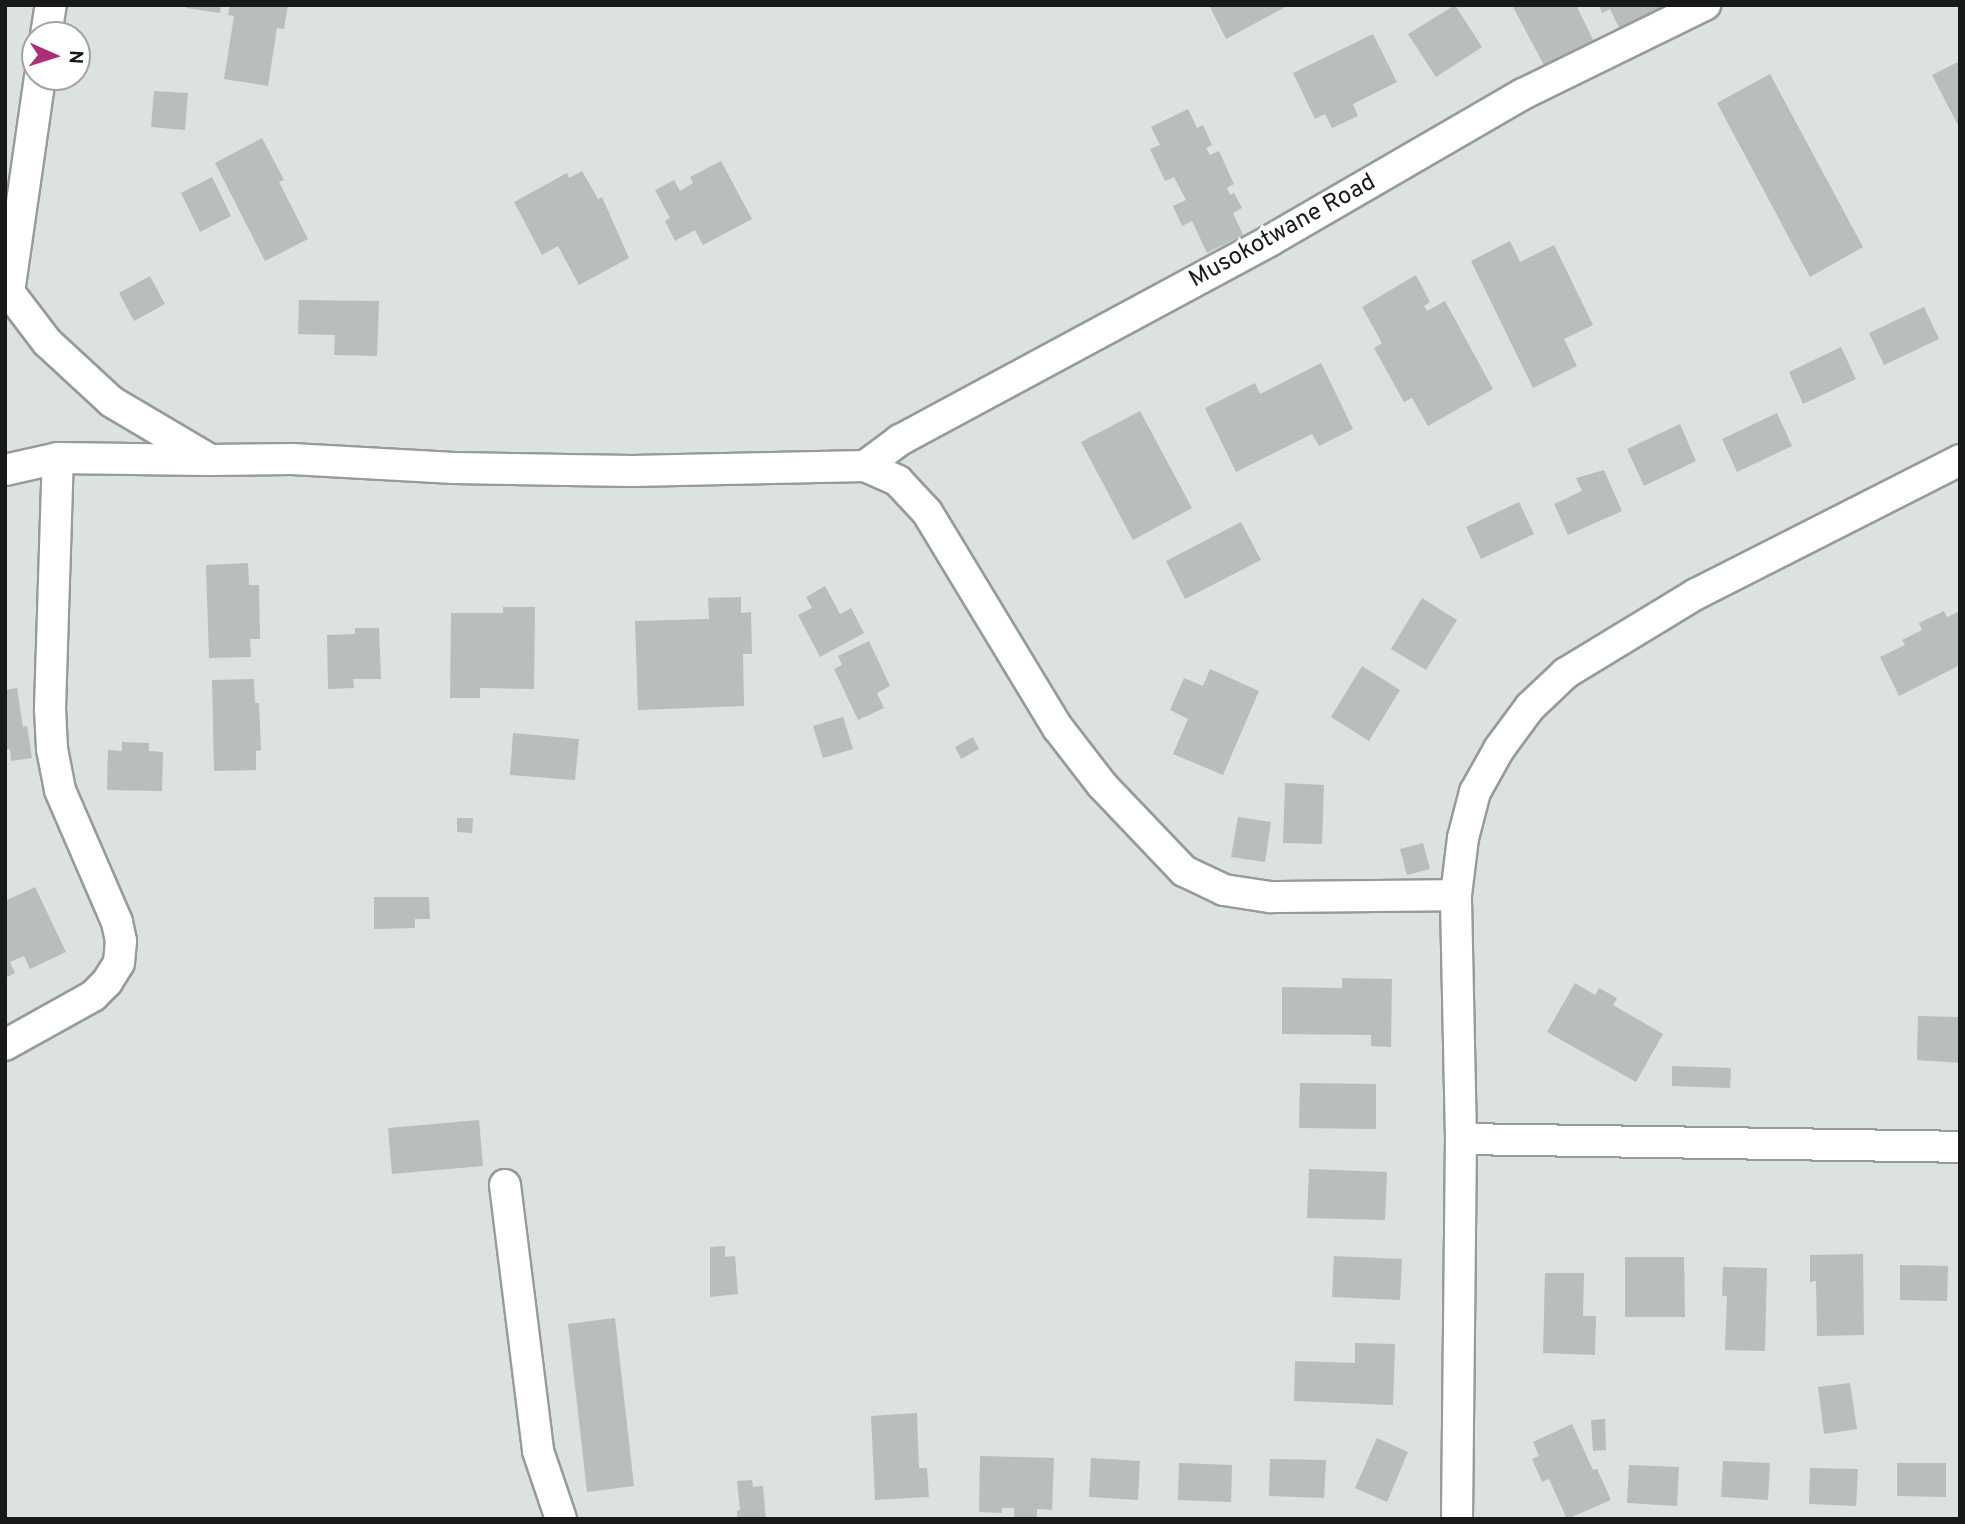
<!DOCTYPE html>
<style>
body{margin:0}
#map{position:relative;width:1965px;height:1524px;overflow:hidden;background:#dbe2df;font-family:Overpass,sans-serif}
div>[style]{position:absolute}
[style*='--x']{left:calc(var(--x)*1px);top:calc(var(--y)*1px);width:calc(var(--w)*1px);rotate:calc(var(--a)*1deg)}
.building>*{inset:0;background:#b7bebb}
.roads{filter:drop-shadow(2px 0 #959c99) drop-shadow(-2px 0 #959c99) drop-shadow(0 2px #959c99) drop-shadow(0 -2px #959c99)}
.minor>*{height:30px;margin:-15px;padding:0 15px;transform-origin:15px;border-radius:15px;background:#fff}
span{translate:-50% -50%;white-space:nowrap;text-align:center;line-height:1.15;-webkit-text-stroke:6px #fff;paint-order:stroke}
.street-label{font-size:24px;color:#171a18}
.frame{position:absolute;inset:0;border:7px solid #171a18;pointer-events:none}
.north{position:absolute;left:21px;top:21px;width:70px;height:70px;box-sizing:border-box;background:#fff;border:2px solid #a2a3a3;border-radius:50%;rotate:93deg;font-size:19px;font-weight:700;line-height:28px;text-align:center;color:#171a18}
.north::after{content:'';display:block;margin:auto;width:24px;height:32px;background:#ae2d79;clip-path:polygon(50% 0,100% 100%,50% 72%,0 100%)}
</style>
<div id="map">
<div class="building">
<div style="clip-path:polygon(187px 5px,221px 5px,220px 13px,186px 8px)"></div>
<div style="clip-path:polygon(230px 5px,288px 5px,284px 29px,277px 28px,268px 86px,224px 79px,234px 16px,228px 15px)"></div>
<div style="clip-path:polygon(1209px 5px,1289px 5px,1226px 39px)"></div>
<div style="clip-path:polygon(1455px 5px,1482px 47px,1436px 77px,1408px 34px)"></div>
<div style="clip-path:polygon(1512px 5px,1576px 5px,1595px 44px,1546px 69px)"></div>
<div style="clip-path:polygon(1599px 5px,1662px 5px,1666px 13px,1622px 34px,1610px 9px,1602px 13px)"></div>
<div style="clip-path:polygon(1373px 34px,1397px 82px,1353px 104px,1358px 116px,1332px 128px,1325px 114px,1315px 119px,1293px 73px)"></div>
<div style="clip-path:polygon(1960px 61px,1960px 129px,1932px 75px)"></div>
<div style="clip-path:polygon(1770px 74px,1863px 247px,1810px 277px,1717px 103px)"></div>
<div style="clip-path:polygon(154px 91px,188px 93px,185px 130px,151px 127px)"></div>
<div style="clip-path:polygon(1188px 109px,1197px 128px,1203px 125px,1212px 145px,1206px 148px,1210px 155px,1219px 151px,1234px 184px,1227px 188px,1230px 195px,1234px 193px,1242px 208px,1233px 213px,1243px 235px,1207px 253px,1192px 221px,1182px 226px,1173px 206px,1186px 200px,1174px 177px,1165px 181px,1150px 149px,1160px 145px,1151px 127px)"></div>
<div style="clip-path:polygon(262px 138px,284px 180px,279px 182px,308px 239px,265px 261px,215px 163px)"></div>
<div style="clip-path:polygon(721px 161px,752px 219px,703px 245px,695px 230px,675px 241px,665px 221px,670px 218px,655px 190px,674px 180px,680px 191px,693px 183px,690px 177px)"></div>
<div style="clip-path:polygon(582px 171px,598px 199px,602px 197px,629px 258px,579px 285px,558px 246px,542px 255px,514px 202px,567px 173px,569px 178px)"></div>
<div style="clip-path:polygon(212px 177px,231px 216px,200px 232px,181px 193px)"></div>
<div style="clip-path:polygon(1510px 241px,1520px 262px,1554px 245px,1593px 325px,1564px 339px,1577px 366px,1533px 388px,1471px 261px)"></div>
<div style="clip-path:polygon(1416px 275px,1430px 302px,1424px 306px,1427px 311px,1445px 301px,1493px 389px,1428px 426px,1412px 398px,1404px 402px,1374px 348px,1382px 343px,1362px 307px)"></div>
<div style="clip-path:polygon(150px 276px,165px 304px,134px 321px,119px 293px)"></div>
<div style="clip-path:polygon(299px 300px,379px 301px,377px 356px,334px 355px,335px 335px,298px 334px)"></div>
<div style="clip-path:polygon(1924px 307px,1939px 339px,1884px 365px,1869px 333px)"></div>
<div style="clip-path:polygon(1841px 347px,1856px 379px,1803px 404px,1789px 372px)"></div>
<div style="clip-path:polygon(1321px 363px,1353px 429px,1319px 446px,1312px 434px,1236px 472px,1205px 408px,1255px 383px,1260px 394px)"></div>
<div style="clip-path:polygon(1140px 411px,1192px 508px,1133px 540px,1081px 442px)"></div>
<div style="clip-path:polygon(1777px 413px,1792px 446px,1737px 472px,1722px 439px)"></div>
<div style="clip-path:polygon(1680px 424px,1696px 461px,1644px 486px,1627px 449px)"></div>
<div style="clip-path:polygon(1604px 470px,1622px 511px,1568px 535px,1554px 504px,1582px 491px,1576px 478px)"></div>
<div style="clip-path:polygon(1519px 502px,1534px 534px,1481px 559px,1466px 527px)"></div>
<div style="clip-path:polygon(1241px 522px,1261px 560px,1185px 599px,1166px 561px)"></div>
<div style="clip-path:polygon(248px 563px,249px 585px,259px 585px,260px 639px,250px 639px,251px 657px,209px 658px,206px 565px)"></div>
<div style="clip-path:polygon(825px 586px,840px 614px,851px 608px,864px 633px,820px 657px,798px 615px,812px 608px,806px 597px)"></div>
<div style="clip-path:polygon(741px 597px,741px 613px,751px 612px,752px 654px,743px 654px,744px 706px,638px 710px,635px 621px,709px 619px,708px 598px)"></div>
<div style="clip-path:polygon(1422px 598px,1457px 620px,1426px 670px,1391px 649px)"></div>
<div style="clip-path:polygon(503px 607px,535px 607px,534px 689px,480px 688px,480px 698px,450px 698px,451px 613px,503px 613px)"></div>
<div style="clip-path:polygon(1944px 611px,1947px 617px,1960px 611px,1960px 665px,1899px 696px,1880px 657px,1905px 645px,1902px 640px,1922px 630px,1919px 623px)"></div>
<div style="clip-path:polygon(355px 628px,379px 628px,381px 679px,353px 679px,354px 688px,328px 689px,327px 635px,355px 634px)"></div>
<div style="clip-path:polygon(869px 641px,890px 686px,877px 693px,884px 708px,858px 720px,834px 669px,842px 665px,838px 656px)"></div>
<div style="clip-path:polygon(1362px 666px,1400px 690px,1369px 741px,1331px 717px)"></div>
<div style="clip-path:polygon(1210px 669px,1259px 691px,1223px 775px,1173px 754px,1188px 719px,1170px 710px,1184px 678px,1203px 686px)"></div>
<div style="clip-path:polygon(254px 679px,255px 703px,259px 703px,261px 750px,256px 751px,256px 770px,214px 771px,212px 680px)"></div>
<div style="clip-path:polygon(17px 688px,23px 727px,27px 726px,32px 758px,11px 761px,10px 749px,5px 750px,5px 690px)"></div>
<div style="clip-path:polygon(843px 717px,853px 749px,823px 758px,813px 726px)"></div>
<div style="clip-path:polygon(513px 733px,579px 739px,575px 780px,510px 775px)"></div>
<div style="clip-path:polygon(973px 737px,979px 749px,961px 759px,955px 747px)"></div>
<div style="clip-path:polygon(122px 742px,149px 743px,149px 751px,163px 752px,162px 791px,107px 790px,108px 750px,122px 751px)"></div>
<div style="clip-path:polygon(1285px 783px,1324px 785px,1322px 844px,1283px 843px)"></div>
<div style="clip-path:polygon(1238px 817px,1271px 822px,1265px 862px,1231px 857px)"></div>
<div style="clip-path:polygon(457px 818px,473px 818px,472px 833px,457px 832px)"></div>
<div style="clip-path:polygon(1423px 843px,1430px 869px,1407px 875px,1400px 849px)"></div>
<div style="clip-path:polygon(35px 887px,66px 952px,30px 969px,24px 956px,10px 962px,15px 973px,5px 978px,5px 901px)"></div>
<div style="clip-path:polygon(374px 897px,429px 897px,430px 919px,415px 919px,415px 928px,374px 929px)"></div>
<div style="clip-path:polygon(1342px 978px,1392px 979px,1391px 1047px,1371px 1046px,1371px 1035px,1282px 1034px,1282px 987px,1342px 988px)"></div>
<div style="clip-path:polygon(1575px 983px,1595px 995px,1599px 988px,1617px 998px,1613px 1005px,1663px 1034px,1636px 1082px,1547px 1032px)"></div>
<div style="clip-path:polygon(1918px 1016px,1960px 1017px,1960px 1063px,1917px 1060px)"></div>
<div style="clip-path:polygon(1672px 1066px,1731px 1068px,1730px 1088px,1672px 1086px)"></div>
<div style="clip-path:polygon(1300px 1083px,1376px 1084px,1376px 1129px,1299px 1128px)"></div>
<div style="clip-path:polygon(479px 1120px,483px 1166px,392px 1174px,388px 1128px)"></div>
<div style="clip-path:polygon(1309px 1169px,1387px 1172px,1385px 1220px,1307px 1218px)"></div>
<div style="clip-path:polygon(725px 1246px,725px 1257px,735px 1256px,738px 1294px,710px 1297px,710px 1247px)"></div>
<div style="clip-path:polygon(1863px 1254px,1864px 1335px,1817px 1336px,1816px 1281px,1810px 1282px,1810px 1255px)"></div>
<div style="clip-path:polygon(1334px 1256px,1402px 1259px,1400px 1300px,1332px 1297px)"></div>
<div style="clip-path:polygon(1625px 1257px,1684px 1257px,1685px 1317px,1625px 1317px)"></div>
<div style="clip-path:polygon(1900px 1265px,1948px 1266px,1947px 1301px,1900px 1300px)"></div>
<div style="clip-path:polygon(1723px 1267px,1767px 1268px,1765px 1351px,1725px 1350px,1727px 1296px,1722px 1296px)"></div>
<div style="clip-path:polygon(1545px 1273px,1584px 1273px,1583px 1316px,1596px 1316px,1595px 1355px,1543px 1353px)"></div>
<div style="clip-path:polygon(615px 1318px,634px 1486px,587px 1492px,568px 1324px)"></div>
<div style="clip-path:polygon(1355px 1343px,1395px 1344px,1393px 1405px,1294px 1401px,1295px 1361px,1355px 1363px)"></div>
<div style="clip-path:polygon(1850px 1383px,1857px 1429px,1824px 1434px,1818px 1387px)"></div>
<div style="clip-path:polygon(917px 1413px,919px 1468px,927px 1468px,929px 1497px,875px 1500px,871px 1416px)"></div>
<div style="clip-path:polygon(1605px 1419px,1606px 1450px,1593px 1451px,1591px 1420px)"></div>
<div style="clip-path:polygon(1572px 1424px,1593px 1470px,1597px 1469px,1611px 1500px,1567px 1519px,1549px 1479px,1542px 1482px,1532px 1459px,1539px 1456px,1533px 1442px)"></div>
<div style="clip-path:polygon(1377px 1438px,1408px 1452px,1387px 1502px,1355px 1488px)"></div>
<div style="clip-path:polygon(980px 1456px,1054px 1458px,1052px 1510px,1037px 1509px,1037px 1519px,1014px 1519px,1014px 1508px,1002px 1508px,1002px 1513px,979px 1512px)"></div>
<div style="clip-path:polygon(1091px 1458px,1140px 1461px,1138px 1500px,1089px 1497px)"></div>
<div style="clip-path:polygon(1270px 1459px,1326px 1460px,1324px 1498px,1269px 1496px)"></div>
<div style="clip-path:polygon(1723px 1461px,1770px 1463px,1768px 1500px,1721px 1497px)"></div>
<div style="clip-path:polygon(1179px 1463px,1232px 1465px,1231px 1502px,1178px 1500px)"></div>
<div style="clip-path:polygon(1897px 1463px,1946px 1463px,1946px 1497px,1897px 1496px)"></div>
<div style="clip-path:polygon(1629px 1465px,1679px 1467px,1677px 1506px,1627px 1503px)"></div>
<div style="clip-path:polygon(1810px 1468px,1858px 1469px,1856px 1506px,1809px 1504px)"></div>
<div style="clip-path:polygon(752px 1480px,753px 1487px,763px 1486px,766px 1519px,737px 1519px,737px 1511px,740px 1510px,737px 1481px)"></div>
</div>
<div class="roads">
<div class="minor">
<div style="--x:46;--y:35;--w:30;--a:-81"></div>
<div style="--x:40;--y:77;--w:217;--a:98.2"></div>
<div style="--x:9;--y:292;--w:63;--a:52.8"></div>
<div style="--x:47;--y:342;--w:88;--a:42.7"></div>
<div style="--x:112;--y:402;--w:114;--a:30.6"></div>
<div style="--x:210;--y:460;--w:82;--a:-0.7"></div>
<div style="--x:292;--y:459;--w:162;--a:3.2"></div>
<div style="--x:454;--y:468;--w:178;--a:1"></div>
<div style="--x:632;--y:471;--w:233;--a:-1.2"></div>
<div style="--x:865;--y:466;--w:36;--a:24"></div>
<div style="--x:898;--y:481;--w:42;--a:46.9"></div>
<div style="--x:927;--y:512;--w:253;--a:58.8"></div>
<div style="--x:1058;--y:728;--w:72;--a:52.3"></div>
<div style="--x:1102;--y:785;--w:119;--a:46.4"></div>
<div style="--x:1184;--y:871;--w:44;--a:25.4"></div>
<div style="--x:1224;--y:890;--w:47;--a:8.7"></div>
<div style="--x:1270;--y:897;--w:186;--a:-0.6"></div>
<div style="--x:865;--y:466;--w:44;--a:-36.6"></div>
<div style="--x:900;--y:440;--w:421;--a:-28.3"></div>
<div style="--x:1271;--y:240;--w:291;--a:-30.1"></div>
<div style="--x:1523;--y:94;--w:203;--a:-26.1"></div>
<div style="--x:5;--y:470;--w:54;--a:-12.8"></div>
<div style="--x:58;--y:458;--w:149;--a:0.8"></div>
<div style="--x:5;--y:1045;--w:101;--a:-29.1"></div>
<div style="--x:93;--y:996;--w:20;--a:-45"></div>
<div style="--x:107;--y:982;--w:22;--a:-58"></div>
<div style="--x:119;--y:963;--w:22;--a:-85"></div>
<div style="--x:121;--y:941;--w:19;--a:-102"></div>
<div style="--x:117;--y:922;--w:144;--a:-113.4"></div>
<div style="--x:60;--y:790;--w:42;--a:-101"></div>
<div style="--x:52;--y:749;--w:41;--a:-92.8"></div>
<div style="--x:50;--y:708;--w:250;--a:-88.2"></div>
<div style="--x:1461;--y:1139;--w:499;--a:0.9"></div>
<div style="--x:505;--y:1185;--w:268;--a:82.9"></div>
<div style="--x:538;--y:1451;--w:72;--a:71.3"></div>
<div style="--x:1457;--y:1519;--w:380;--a:-89.4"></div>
<div style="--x:1461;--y:1139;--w:244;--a:-91.2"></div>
<div style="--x:1456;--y:895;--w:57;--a:-83"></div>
<div style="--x:1463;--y:838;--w:48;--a:-75.4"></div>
<div style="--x:1475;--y:792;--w:49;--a:-60.8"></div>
<div style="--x:1499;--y:749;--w:52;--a:-53.6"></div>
<div style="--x:1530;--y:707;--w:50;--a:-43.4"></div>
<div style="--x:1566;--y:673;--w:152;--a:-31.3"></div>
<div style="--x:1696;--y:594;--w:296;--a:-26.9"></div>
</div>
</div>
<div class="street-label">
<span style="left:1283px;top:232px;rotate:-29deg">Musokotwane Road</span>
</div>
<div class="frame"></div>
<div class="north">N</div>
</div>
